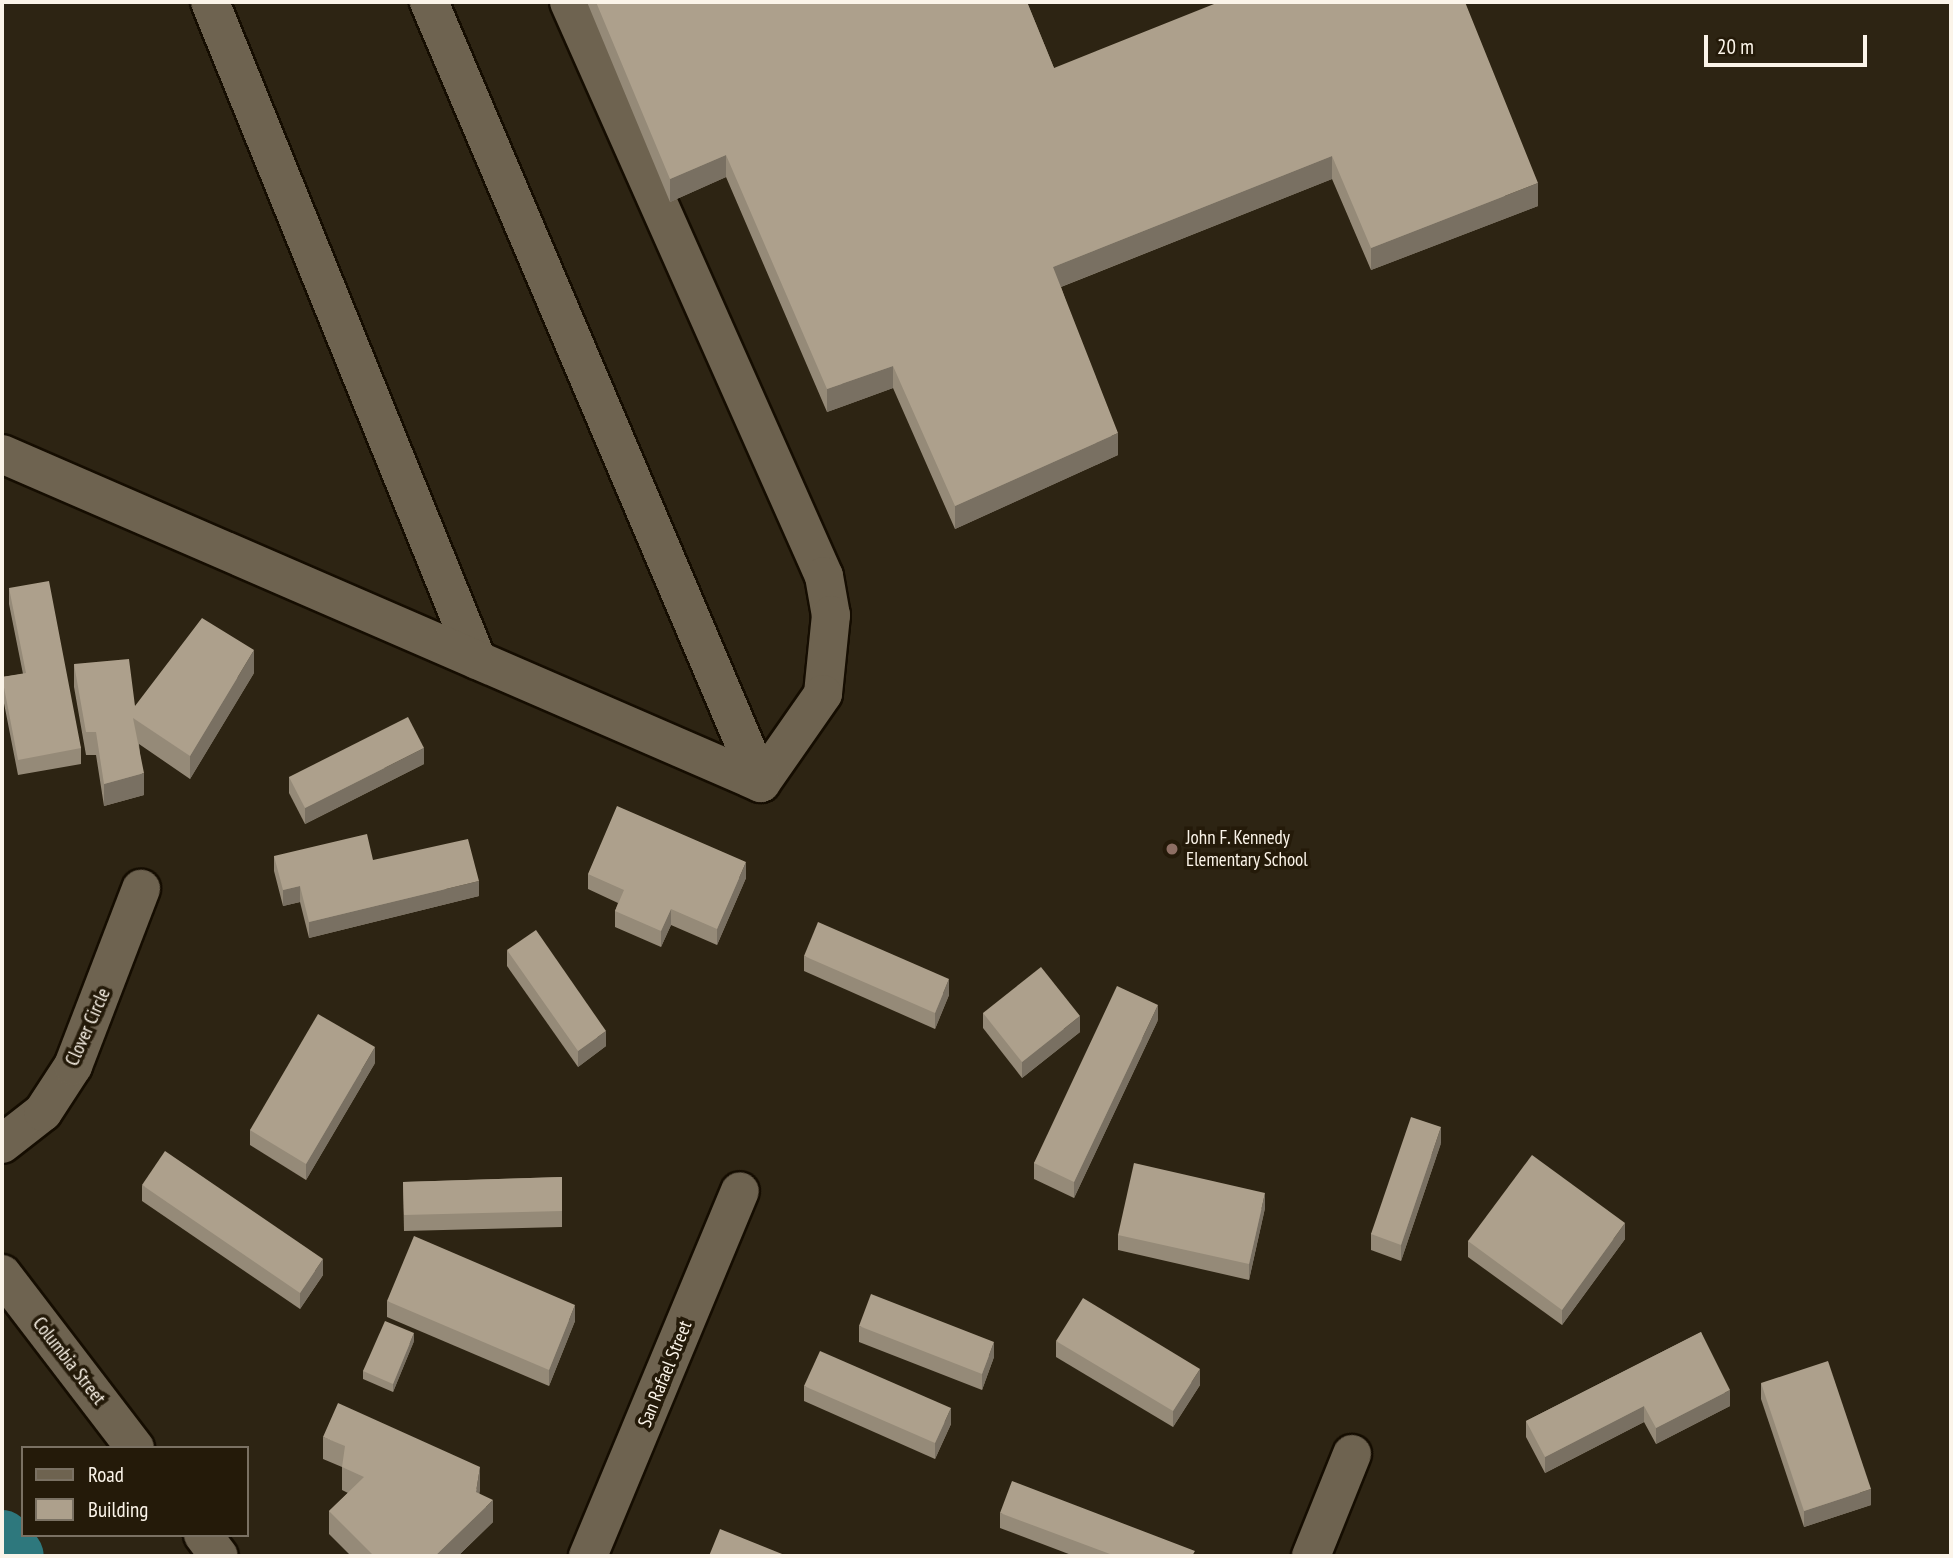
<!DOCTYPE html>
<style>
body{margin:0}
#map{position:relative;width:1953px;height:1558px;overflow:hidden;background:#2d2413;font-family:"PT Sans Narrow",sans-serif}
div>[style]{position:absolute}
[style*='--x']{left:calc(var(--x)*1px);top:calc(var(--y)*1px);width:calc(var(--w)*1px);rotate:calc(var(--a)*1deg)}
.canal>*{height:58px;margin:-29px;padding:0 29px;transform-origin:29px;border-radius:29px;background:#2e787d}
.roads{filter:drop-shadow(2px 0 #150d01) drop-shadow(-2px 0 #150d01) drop-shadow(0 2px #150d01) drop-shadow(0 -2px #150d01)}
.minor>*{height:38px;margin:-19px;padding:0 19px;transform-origin:19px;border-radius:19px;background:#6e6350}
.wall>*{inset:0;background:#958a78}
.shaded-wall>*{inset:0;background:#797062}
.building>*{inset:0;background:#ada08c}
.dots>*{width:19px;height:19px;translate:-50% -50%;box-sizing:border-box;border:4px solid #241a09;border-radius:50%}
span{translate:-50% -50%;white-space:nowrap;text-align:center;line-height:1.15;-webkit-text-stroke:7px #241a09;paint-order:stroke}
.poi-label{font-size:19px;color:#fbf4e9}
.left{translate:0 -50%;text-align:left}
.street-label{font-size:19px;color:#fbf4e9}
.frame{position:absolute;inset:0;border:4px solid #fbf4e9;pointer-events:none}
.legend{position:absolute;left:21px;top:1446px;width:228px;height:91px;box-sizing:border-box;background:#241a09;border:2px solid #7a7163;margin:0;padding:9px 12px;list-style:none;font-size:21px;color:#fbf4e9}
.legend li{display:flex;align-items:center;gap:14px;height:35px}
.legend b{width:35px;border:2px solid #7a7163}
.scale{position:absolute;left:1704px;top:35px;width:163px;height:32px;box-sizing:border-box;border:4px solid #fbf4e9;border-top:0;padding-left:9px;font-size:21px;line-height:24px;white-space:nowrap;color:#fbf4e9;-webkit-text-stroke:5px #241a09;paint-order:stroke}
</style>
<div id="map">
<div class="canal">
<div style="--x:2;--y:1539;--w:21;--a:53"></div>
</div>
<div class="roads">
<div class="minor">
<div style="--x:210;--y:2;--w:710;--a:67.91"></div>
<div style="--x:569;--y:2;--w:628;--a:66.05"></div>
<div style="--x:824;--y:576;--w:40;--a:80"></div>
<div style="--x:831;--y:615;--w:79;--a:95.8"></div>
<div style="--x:823;--y:694;--w:108;--a:124.9"></div>
<div style="--x:2;--y:454;--w:827;--a:23.44"></div>
<div style="--x:761;--y:783;--w:849;--a:-113.03"></div>
<div style="--x:2;--y:1144;--w:52;--a:-38"></div>
<div style="--x:43;--y:1112;--w:55;--a:-56.9"></div>
<div style="--x:73;--y:1066;--w:190;--a:-69"></div>
<div style="--x:2;--y:1274;--w:219;--a:52.6"></div>
<div style="--x:203;--y:1535;--w:26;--a:53"></div>
<div style="--x:588;--y:1556;--w:395;--a:-67.4"></div>
<div style="--x:1311;--y:1556;--w:110;--a:-68.1"></div>
</div>
</div>
<div class="wall">
<div style="clip-path:polygon(587px 2px,1027px 2px,1054px 68px,1538px 206px,1371px 270px,1332px 179px,1061px 287px,1118px 455px,955px 529px,893px 388px,827px 412px,726px 177px,670px 202px)"></div>
<div style="clip-path:polygon(9px 588px,81px 748px,81px 764px,18px 775px,2px 693px,2px 677px,23px 674px,9px 604px)"></div>
<div style="clip-path:polygon(74px 664px,135px 706px,254px 673px,190px 779px,139px 744px,144px 795px,104px 806px,96px 755px,86px 755px,74px 687px)"></div>
<div style="clip-path:polygon(424px 764px,305px 824px,289px 793px,289px 777px)"></div>
<div style="clip-path:polygon(274px 856px,479px 896px,309px 938px,300px 902px,283px 906px,274px 871px)"></div>
<div style="clip-path:polygon(588px 874px,746px 878px,717px 945px,671px 925px,661px 947px,615px 927px,615px 911px,618px 903px,588px 889px)"></div>
<div style="clip-path:polygon(507px 950px,606px 1046px,578px 1067px,507px 966px)"></div>
<div style="clip-path:polygon(804px 956px,949px 995px,935px 1029px,804px 971px)"></div>
<div style="clip-path:polygon(983px 1013px,1080px 1032px,1022px 1078px,983px 1028px)"></div>
<div style="clip-path:polygon(1158px 1020px,1074px 1198px,1034px 1179px,1034px 1163px)"></div>
<div style="clip-path:polygon(375px 1063px,306px 1180px,250px 1145px,250px 1130px)"></div>
<div style="clip-path:polygon(1441px 1143px,1401px 1261px,1371px 1250px,1371px 1234px)"></div>
<div style="clip-path:polygon(562px 1177px,562px 1227px,404px 1231px,403px 1182px)"></div>
<div style="clip-path:polygon(142px 1185px,323px 1275px,300px 1309px,142px 1201px)"></div>
<div style="clip-path:polygon(1265px 1208px,1249px 1280px,1118px 1250px,1118px 1235px)"></div>
<div style="clip-path:polygon(1625px 1239px,1562px 1325px,1468px 1257px,1468px 1241px)"></div>
<div style="clip-path:polygon(387px 1301px,575px 1321px,549px 1386px,387px 1317px)"></div>
<div style="clip-path:polygon(859px 1326px,994px 1357px,982px 1390px,859px 1342px)"></div>
<div style="clip-path:polygon(1701px 1332px,1730px 1406px,1656px 1444px,1644px 1422px,1545px 1473px,1526px 1437px,1526px 1421px)"></div>
<div style="clip-path:polygon(414px 1341px,393px 1392px,363px 1379px,363px 1371px)"></div>
<div style="clip-path:polygon(1056px 1341px,1200px 1385px,1173px 1427px,1056px 1357px)"></div>
<div style="clip-path:polygon(1761px 1383px,1871px 1505px,1804px 1527px,1761px 1399px)"></div>
<div style="clip-path:polygon(804px 1386px,951px 1424px,935px 1459px,804px 1401px)"></div>
<div style="clip-path:polygon(323px 1437px,480px 1490px,479px 1493px,493px 1522px,458px 1556px,351px 1556px,329px 1534px,329px 1511px,348px 1493px,342px 1490px,342px 1467px,323px 1459px)"></div>
<div style="clip-path:polygon(1000px 1513px,1195px 1556px,1074px 1556px,1000px 1528px)"></div>
</div>
<div class="shaded-wall">
<div style="clip-path:polygon(726px 155px,726px 177px,670px 202px,670px 179px)"></div>
<div style="clip-path:polygon(1332px 156px,1332px 179px,1053px 290px,1053px 267px)"></div>
<div style="clip-path:polygon(1538px 183px,1538px 206px,1371px 270px,1371px 248px)"></div>
<div style="clip-path:polygon(893px 366px,893px 388px,827px 412px,827px 389px)"></div>
<div style="clip-path:polygon(1118px 433px,1118px 455px,955px 529px,955px 506px)"></div>
<div style="clip-path:polygon(254px 650px,254px 673px,190px 779px,190px 756px)"></div>
<div style="clip-path:polygon(424px 748px,424px 764px,305px 824px,305px 808px)"></div>
<div style="clip-path:polygon(144px 773px,144px 795px,104px 806px,104px 784px)"></div>
<div style="clip-path:polygon(746px 862px,746px 878px,717px 945px,717px 929px)"></div>
<div style="clip-path:polygon(479px 881px,479px 896px,309px 938px,309px 922px)"></div>
<div style="clip-path:polygon(300px 886px,300px 902px,283px 906px,283px 890px)"></div>
<div style="clip-path:polygon(671px 909px,671px 925px,661px 947px,661px 931px)"></div>
<div style="clip-path:polygon(949px 979px,949px 995px,935px 1029px,935px 1013px)"></div>
<div style="clip-path:polygon(1158px 1005px,1158px 1020px,1074px 1198px,1074px 1182px)"></div>
<div style="clip-path:polygon(1080px 1016px,1080px 1032px,1022px 1078px,1022px 1062px)"></div>
<div style="clip-path:polygon(606px 1031px,606px 1046px,578px 1067px,578px 1051px)"></div>
<div style="clip-path:polygon(375px 1047px,375px 1063px,306px 1180px,306px 1164px)"></div>
<div style="clip-path:polygon(1441px 1127px,1441px 1143px,1401px 1261px,1401px 1245px)"></div>
<div style="clip-path:polygon(1265px 1193px,1265px 1208px,1249px 1280px,1249px 1264px)"></div>
<div style="clip-path:polygon(1625px 1223px,1625px 1239px,1562px 1325px,1562px 1310px)"></div>
<div style="clip-path:polygon(323px 1259px,323px 1275px,300px 1309px,300px 1293px)"></div>
<div style="clip-path:polygon(575px 1305px,575px 1321px,549px 1386px,549px 1370px)"></div>
<div style="clip-path:polygon(414px 1333px,414px 1341px,393px 1392px,393px 1384px)"></div>
<div style="clip-path:polygon(994px 1342px,994px 1357px,982px 1390px,982px 1374px)"></div>
<div style="clip-path:polygon(1200px 1369px,1200px 1385px,1173px 1427px,1173px 1411px)"></div>
<div style="clip-path:polygon(1730px 1390px,1730px 1406px,1656px 1444px,1656px 1428px)"></div>
<div style="clip-path:polygon(1644px 1406px,1644px 1422px,1545px 1473px,1545px 1457px)"></div>
<div style="clip-path:polygon(951px 1408px,951px 1424px,935px 1459px,935px 1443px)"></div>
<div style="clip-path:polygon(480px 1467px,480px 1490px,476px 1514px,476px 1492px)"></div>
<div style="clip-path:polygon(1871px 1489px,1871px 1505px,1804px 1527px,1804px 1511px)"></div>
<div style="clip-path:polygon(493px 1500px,493px 1522px,458px 1556px,435px 1556px)"></div>
</div>
<div class="building">
<div style="clip-path:polygon(596px 2px,1027px 2px,1054px 68px,1219px 2px,1465px 2px,1538px 183px,1371px 248px,1332px 156px,1053px 267px,1118px 433px,955px 506px,893px 366px,827px 389px,726px 155px,670px 179px)"></div>
<div style="clip-path:polygon(49px 581px,81px 748px,18px 760px,2px 677px,26px 673px,9px 588px)"></div>
<div style="clip-path:polygon(202px 618px,254px 650px,190px 756px,133px 718px,144px 773px,104px 784px,96px 732px,86px 732px,74px 664px,129px 659px,135px 706px)"></div>
<div style="clip-path:polygon(408px 717px,424px 748px,305px 808px,289px 777px)"></div>
<div style="clip-path:polygon(617px 806px,746px 862px,717px 929px,671px 909px,661px 931px,615px 911px,624px 890px,588px 874px)"></div>
<div style="clip-path:polygon(367px 834px,373px 860px,468px 839px,479px 881px,309px 922px,300px 886px,283px 890px,274px 856px)"></div>
<div style="clip-path:polygon(818px 922px,949px 979px,935px 1013px,804px 956px)"></div>
<div style="clip-path:polygon(536px 930px,606px 1031px,578px 1051px,507px 950px)"></div>
<div style="clip-path:polygon(1041px 967px,1080px 1016px,1022px 1062px,983px 1013px)"></div>
<div style="clip-path:polygon(1117px 986px,1158px 1005px,1074px 1182px,1034px 1163px)"></div>
<div style="clip-path:polygon(318px 1014px,375px 1047px,306px 1164px,250px 1130px)"></div>
<div style="clip-path:polygon(1411px 1117px,1441px 1127px,1401px 1245px,1371px 1234px)"></div>
<div style="clip-path:polygon(165px 1151px,323px 1259px,300px 1293px,142px 1185px)"></div>
<div style="clip-path:polygon(1532px 1155px,1625px 1223px,1562px 1310px,1468px 1241px)"></div>
<div style="clip-path:polygon(1134px 1163px,1265px 1193px,1249px 1264px,1118px 1235px)"></div>
<div style="clip-path:polygon(562px 1177px,562px 1211px,404px 1215px,403px 1182px)"></div>
<div style="clip-path:polygon(414px 1236px,575px 1305px,549px 1370px,387px 1301px)"></div>
<div style="clip-path:polygon(871px 1294px,994px 1342px,982px 1374px,859px 1326px)"></div>
<div style="clip-path:polygon(1083px 1298px,1200px 1369px,1173px 1411px,1056px 1341px)"></div>
<div style="clip-path:polygon(385px 1321px,414px 1333px,393px 1384px,363px 1371px)"></div>
<div style="clip-path:polygon(1701px 1332px,1730px 1390px,1656px 1428px,1644px 1406px,1545px 1457px,1526px 1421px)"></div>
<div style="clip-path:polygon(820px 1351px,951px 1408px,935px 1443px,804px 1386px)"></div>
<div style="clip-path:polygon(1828px 1361px,1871px 1489px,1804px 1511px,1761px 1383px)"></div>
<div style="clip-path:polygon(338px 1403px,480px 1467px,476px 1492px,493px 1500px,435px 1556px,374px 1556px,329px 1511px,364px 1477px,342px 1467px,345px 1446px,323px 1437px)"></div>
<div style="clip-path:polygon(1012px 1481px,1195px 1551px,1192px 1556px,1109px 1556px,1110px 1554px,1000px 1513px)"></div>
<div style="clip-path:polygon(720px 1529px,787px 1556px,709px 1556px)"></div>
</div>
<div class="dots">
<div style="left:1172px;top:849px;background:#8d6e63"></div>
</div>
<div class="poi-label">
<span class="left" style="left:1186px;top:849px">John F. Kennedy<br>Elementary School</span>
</div>
<div class="street-label">
<span style="left:88px;top:1027px;rotate:-66deg">Clover Circle</span>
<span style="left:69px;top:1361px;rotate:52deg">Columbia Street</span>
<span style="left:665px;top:1374px;rotate:-68deg">San Rafael Street</span>
</div>
<div class="frame"></div>
<ul class="legend">
<li><b style="height:9px;background:#6e6350"></b>Road</li>
<li><b style="height:19px;background:#ada08c"></b>Building</li>
</ul>
<div class="scale">20 m</div>
</div>
